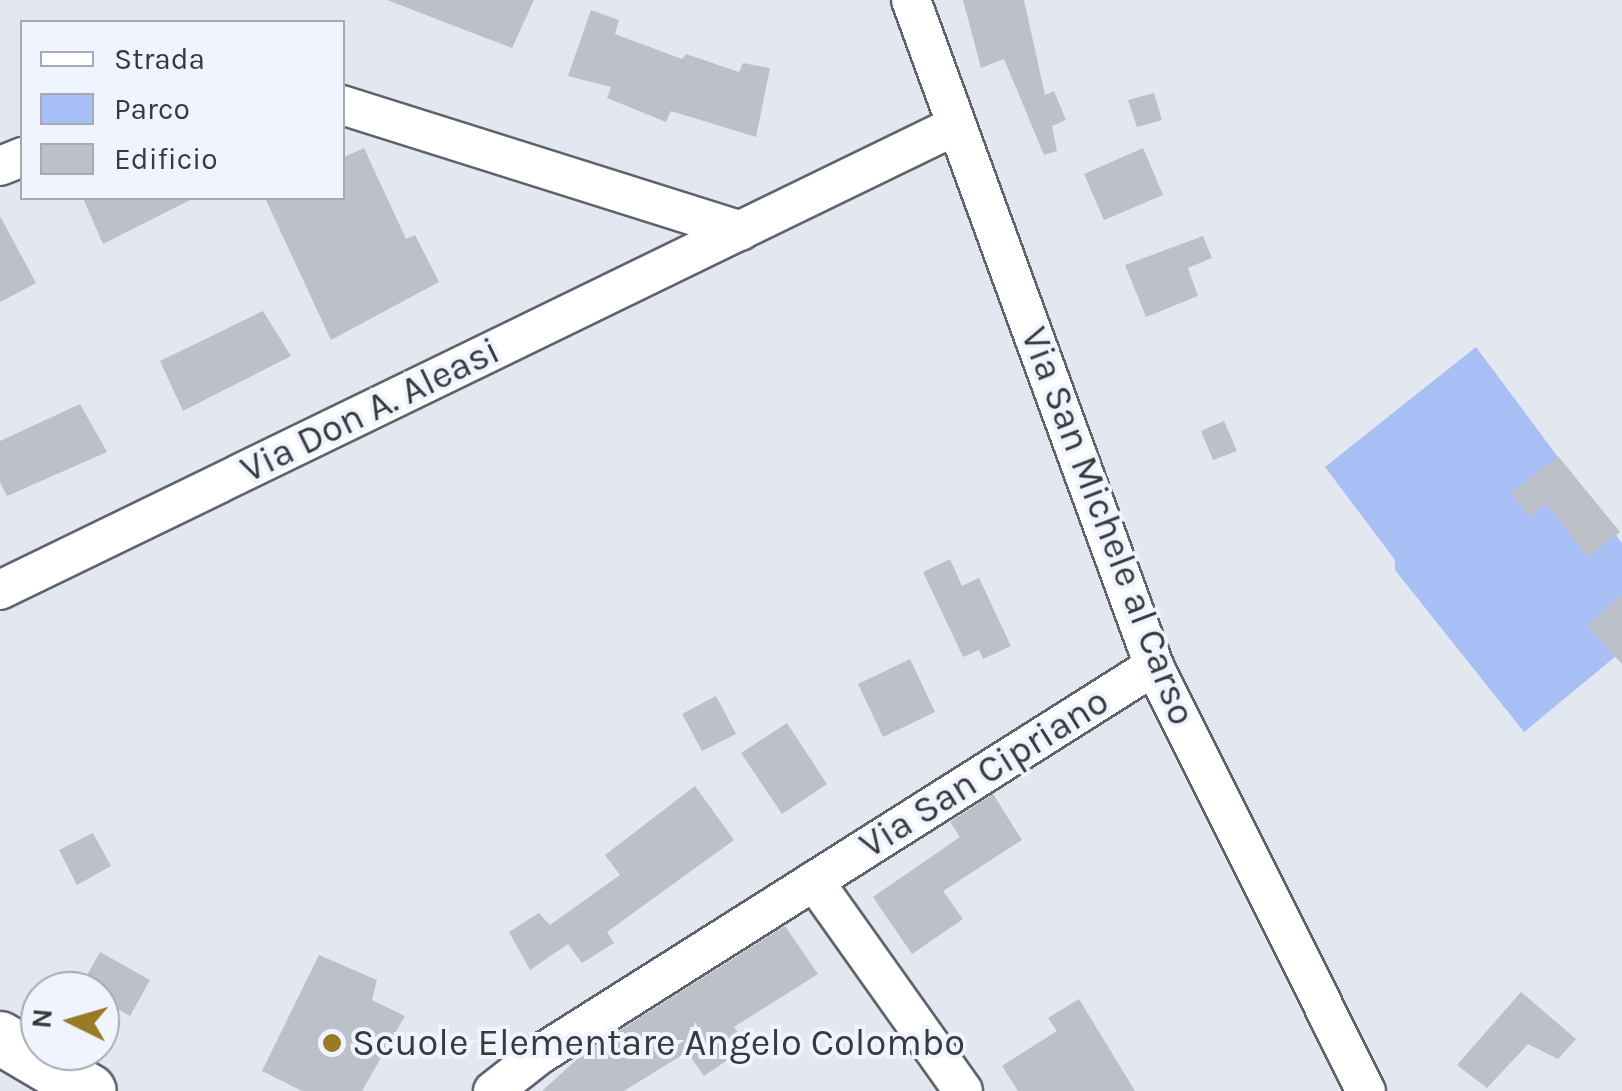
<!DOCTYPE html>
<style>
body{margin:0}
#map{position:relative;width:1622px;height:1091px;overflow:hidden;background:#e3e7f0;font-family:Karla,sans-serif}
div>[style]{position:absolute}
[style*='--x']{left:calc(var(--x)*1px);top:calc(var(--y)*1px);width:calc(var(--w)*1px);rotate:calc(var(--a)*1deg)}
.green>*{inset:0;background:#a8bff5}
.building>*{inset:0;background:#bcc0c9}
.roads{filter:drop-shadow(2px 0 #5f636b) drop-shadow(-2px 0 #5f636b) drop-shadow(0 2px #5f636b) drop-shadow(0 -2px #5f636b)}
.minor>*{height:38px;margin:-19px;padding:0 19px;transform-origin:19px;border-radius:19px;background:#fff}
.secondary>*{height:52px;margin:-26px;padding:0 26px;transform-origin:26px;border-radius:26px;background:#fff}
.dots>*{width:28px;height:28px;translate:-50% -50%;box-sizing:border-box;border:5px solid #f0f4fe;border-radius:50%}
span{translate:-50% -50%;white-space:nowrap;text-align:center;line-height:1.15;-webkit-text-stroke:8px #f0f4fe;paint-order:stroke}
.street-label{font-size:38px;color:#383a3e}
.poi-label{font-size:38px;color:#383a3e}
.left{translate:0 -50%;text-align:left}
.legend{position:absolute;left:20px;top:20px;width:325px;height:180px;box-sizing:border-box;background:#f0f4fe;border:2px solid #a6aab1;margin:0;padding:12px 18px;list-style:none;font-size:30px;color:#383a3e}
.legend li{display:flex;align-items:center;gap:20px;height:50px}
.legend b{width:50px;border:2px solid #a6aab1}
.north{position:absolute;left:20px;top:971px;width:100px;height:100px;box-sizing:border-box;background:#f0f4fe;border:2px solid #a6aab1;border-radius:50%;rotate:275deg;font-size:28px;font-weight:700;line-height:40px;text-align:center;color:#383a3e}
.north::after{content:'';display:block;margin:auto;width:35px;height:45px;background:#987b24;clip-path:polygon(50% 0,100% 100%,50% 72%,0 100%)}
</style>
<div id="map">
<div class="green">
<div style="clip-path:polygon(1476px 347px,1622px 543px,1622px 651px,1524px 732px,1395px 570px,1395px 560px,1325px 467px)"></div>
</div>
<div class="building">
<div style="clip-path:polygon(387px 0,534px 0,512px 48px)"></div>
<div style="clip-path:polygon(963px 0,1024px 0,1045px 95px,1054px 91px,1066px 120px,1052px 126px,1057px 151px,1044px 155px,1004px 59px,981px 68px)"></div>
<div style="clip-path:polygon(591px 10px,619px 20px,615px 34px,682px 59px,686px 54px,739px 72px,743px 63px,770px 68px,756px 137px,671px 111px,666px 122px,607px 98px,611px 87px,568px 76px)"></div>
<div style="clip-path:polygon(1154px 93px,1162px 120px,1137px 127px,1128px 100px)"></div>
<div style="clip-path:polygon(364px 148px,406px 239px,415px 235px,439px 282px,331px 340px,265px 198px,342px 198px,342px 158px)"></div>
<div style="clip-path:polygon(1143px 148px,1163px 195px,1104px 220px,1084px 174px)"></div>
<div style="clip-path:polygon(83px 198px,194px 198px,103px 244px)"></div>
<div style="clip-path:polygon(0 216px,36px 283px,0 302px)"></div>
<div style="clip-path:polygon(1203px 236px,1212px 258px,1188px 268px,1198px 296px,1146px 317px,1125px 265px)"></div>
<div style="clip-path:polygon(263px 311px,291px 356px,183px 411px,160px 361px)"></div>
<div style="clip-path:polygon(80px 404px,107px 452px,7px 496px,0 482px,0 441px)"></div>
<div style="clip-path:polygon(1224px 421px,1237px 451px,1213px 460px,1201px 431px)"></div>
<div style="clip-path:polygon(1558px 456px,1620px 532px,1588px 557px,1546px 504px,1529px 517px,1511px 493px)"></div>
<div style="clip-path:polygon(950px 559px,962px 586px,979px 578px,1011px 646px,983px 659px,979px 650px,963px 657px,923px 572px)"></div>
<div style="clip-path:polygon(1622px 594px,1622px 664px,1587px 626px)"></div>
<div style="clip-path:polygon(910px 659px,935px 712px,883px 737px,858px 684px)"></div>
<div style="clip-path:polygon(716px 696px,736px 734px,702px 751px,682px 714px)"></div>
<div style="clip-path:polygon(787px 723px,827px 784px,782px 814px,741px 753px)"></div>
<div style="clip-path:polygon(695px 786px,734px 840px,607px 932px,614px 943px,582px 963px,568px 944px,530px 970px,509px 932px,539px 913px,550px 925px,620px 875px,605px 855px)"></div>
<div style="clip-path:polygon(993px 794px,1022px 840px,943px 891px,963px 919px,912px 954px,873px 897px,960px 837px,950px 822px)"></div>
<div style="clip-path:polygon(93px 833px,111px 866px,77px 885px,59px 850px)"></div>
<div style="clip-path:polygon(785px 926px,818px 974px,734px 1027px,748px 1046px,704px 1076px,687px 1052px,624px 1091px,542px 1091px,584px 1053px)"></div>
<div style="clip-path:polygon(100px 952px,150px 980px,130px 1016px,100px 999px,100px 991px,78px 991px)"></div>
<div style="clip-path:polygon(319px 955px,377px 980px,372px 1000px,405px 1016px,362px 1091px,302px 1091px,262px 1071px)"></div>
<div style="clip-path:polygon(1521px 992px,1576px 1039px,1558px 1059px,1528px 1044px,1487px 1088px,1457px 1065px)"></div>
<div style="clip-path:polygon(1079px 999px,1135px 1091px,1018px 1091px,1002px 1066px,1057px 1031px,1048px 1018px)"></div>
</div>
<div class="roads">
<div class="minor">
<div style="--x:911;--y:0;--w:709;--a:69.95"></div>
<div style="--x:1154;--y:666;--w:475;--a:63.5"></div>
<div style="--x:342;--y:105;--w:418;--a:17.5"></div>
<div style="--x:0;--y:166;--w:24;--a:-22"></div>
<div style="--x:0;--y:590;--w:1062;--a:-25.91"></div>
<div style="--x:814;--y:881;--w:257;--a:54.6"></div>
<div style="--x:493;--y:1091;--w:58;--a:-38"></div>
<div style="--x:539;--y:1055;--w:728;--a:-32.31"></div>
</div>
<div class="secondary">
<div style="--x:0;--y:1038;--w:104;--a:30.5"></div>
</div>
</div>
<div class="dots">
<div style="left:332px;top:1043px;background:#987b24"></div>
</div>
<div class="street-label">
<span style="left:370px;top:410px;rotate:-26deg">Via Don A. Aleasi</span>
<span style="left:1108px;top:526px;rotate:69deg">Via San Michele al Carso</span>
<span style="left:984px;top:773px;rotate:-32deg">Via San Cipriano</span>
</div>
<div class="poi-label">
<span class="left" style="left:352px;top:1043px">Scuole Elementare Angelo Colombo</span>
</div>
<ul class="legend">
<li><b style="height:12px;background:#fff"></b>Strada</li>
<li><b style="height:28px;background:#a8bff5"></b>Parco</li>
<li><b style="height:28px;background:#bcc0c9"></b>Edificio</li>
</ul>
<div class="north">N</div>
</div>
